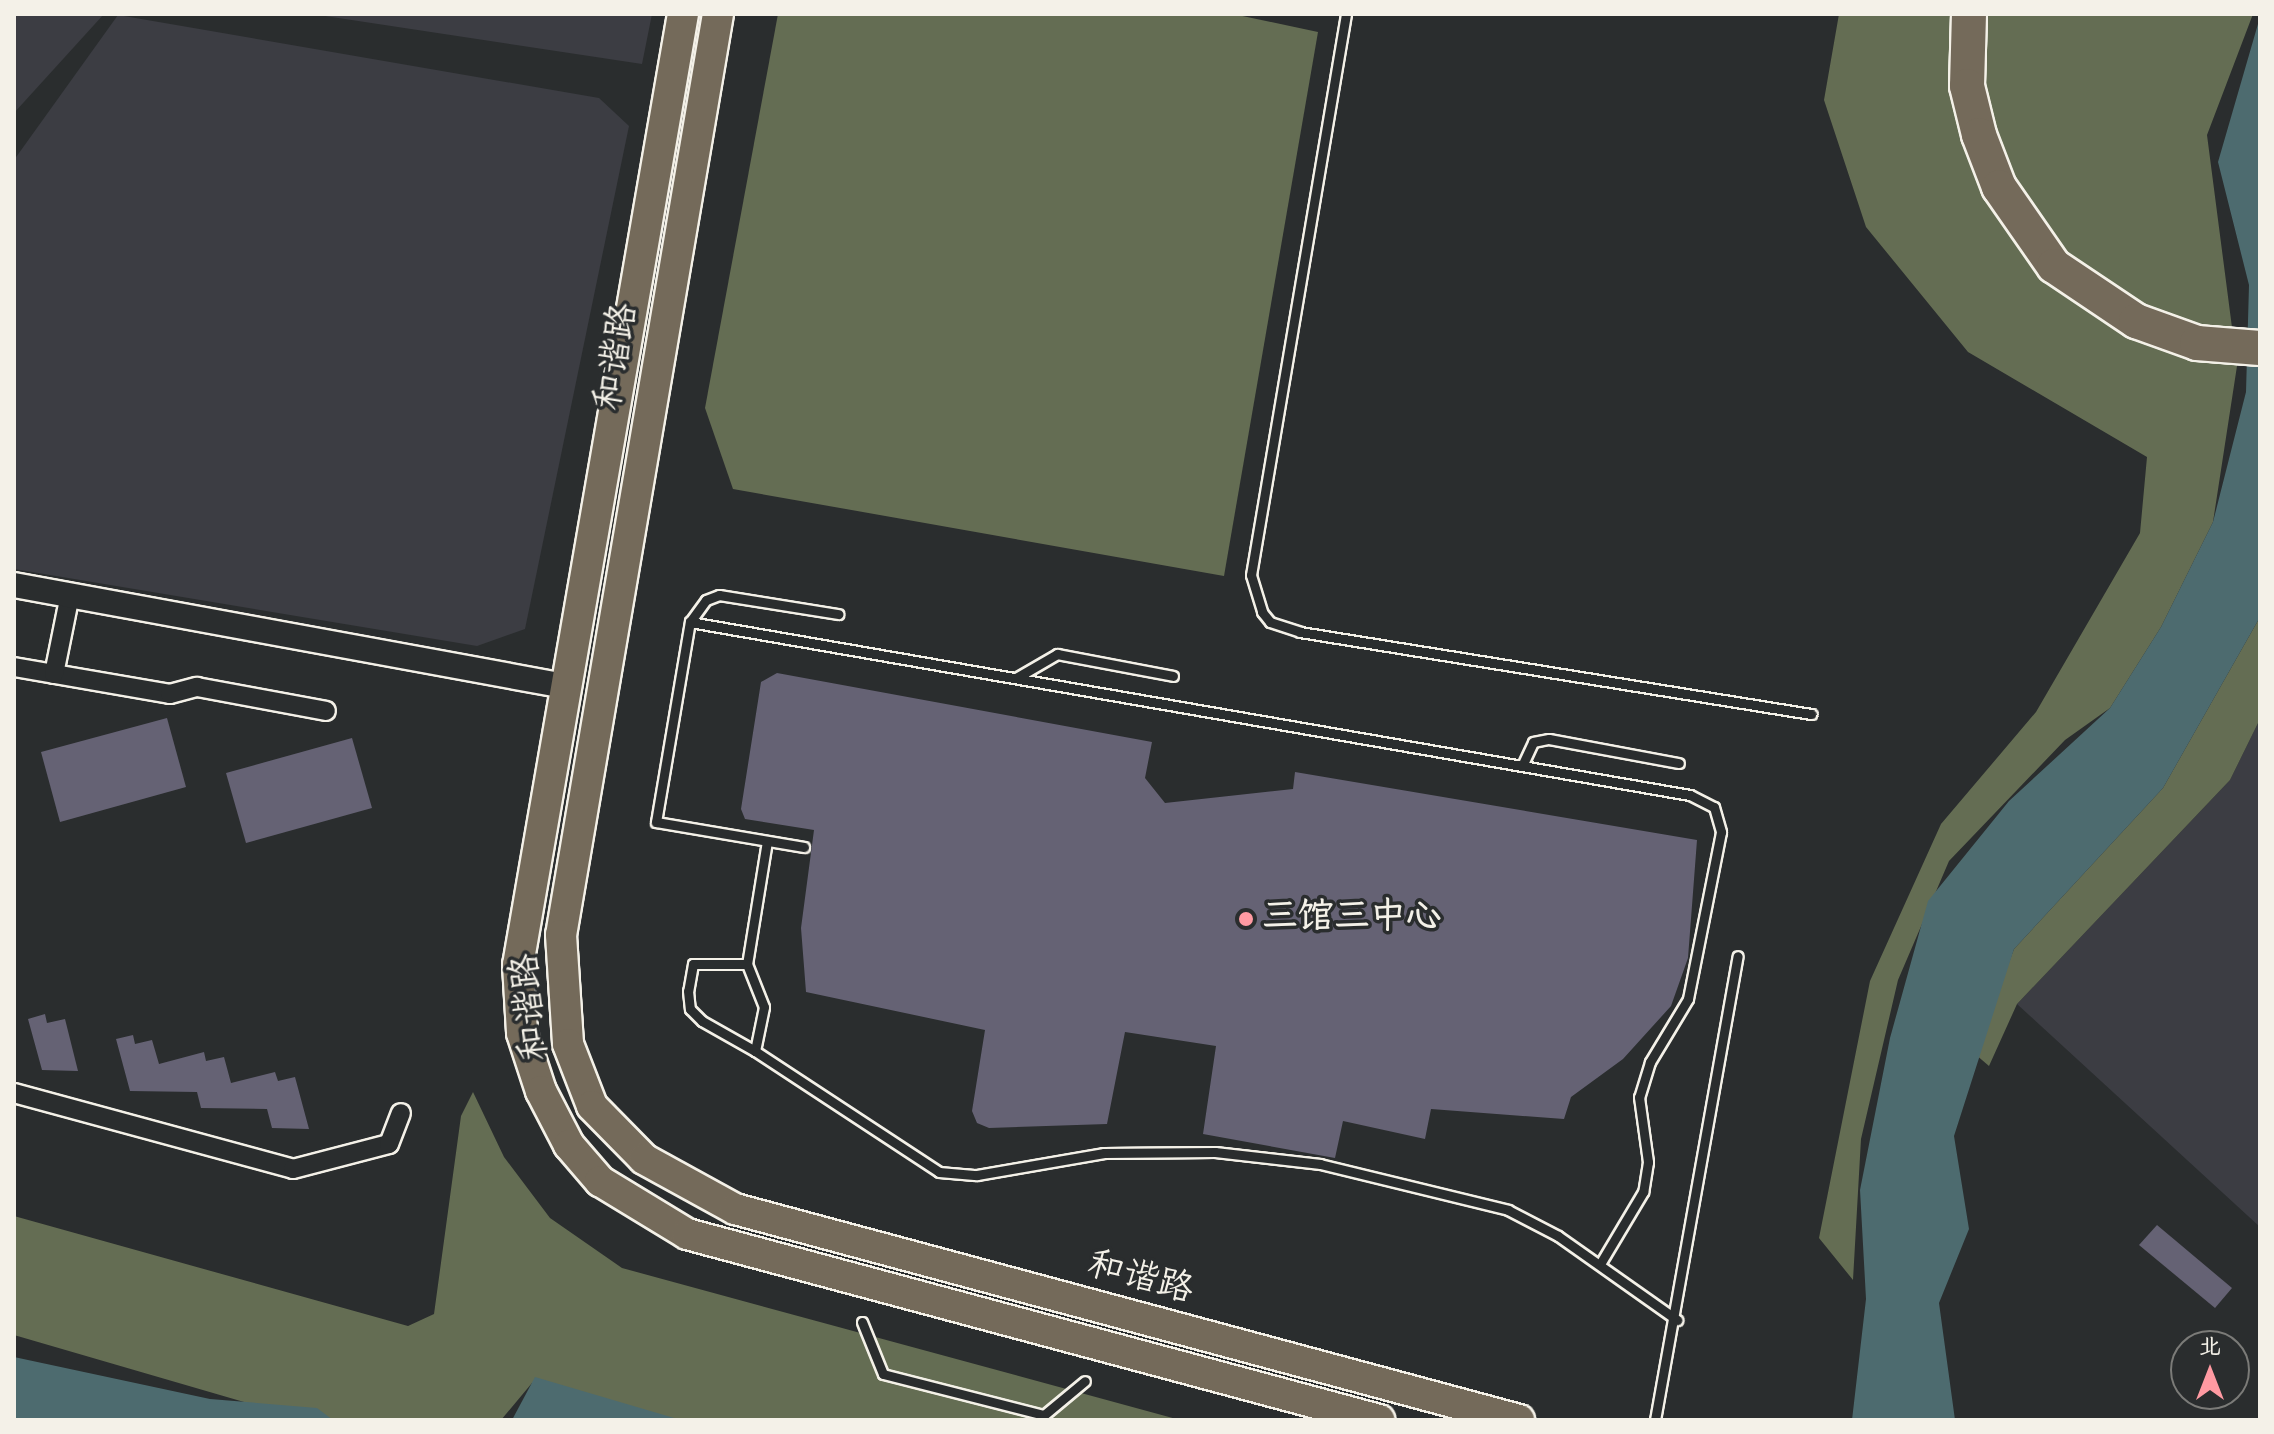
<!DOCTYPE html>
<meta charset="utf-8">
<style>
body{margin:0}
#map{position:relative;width:2274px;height:1434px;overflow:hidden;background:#2a2d2e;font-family:"Indie Flower","LXGW WenKai TC",sans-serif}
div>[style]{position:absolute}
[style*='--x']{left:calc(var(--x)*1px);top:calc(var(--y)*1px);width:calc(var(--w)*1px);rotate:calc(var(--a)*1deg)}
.built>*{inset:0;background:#3c3d43}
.green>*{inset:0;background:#646d53}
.water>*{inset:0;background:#4d6b6f}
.building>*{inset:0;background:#656274}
.roads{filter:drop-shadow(2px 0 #f4f1e8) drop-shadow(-2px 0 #f4f1e8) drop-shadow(0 2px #f4f1e8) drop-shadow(0 -2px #f4f1e8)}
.service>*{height:9px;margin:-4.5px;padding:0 4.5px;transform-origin:4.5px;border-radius:4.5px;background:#2a2d2e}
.minor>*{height:18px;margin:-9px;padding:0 9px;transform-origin:9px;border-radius:9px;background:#2a2d2e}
.tertiary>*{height:24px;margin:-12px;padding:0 12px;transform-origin:12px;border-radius:12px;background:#2a2d2e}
.primary>*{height:30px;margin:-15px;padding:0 15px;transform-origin:15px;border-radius:15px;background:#746a5a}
.motorway>*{height:34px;margin:-17px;padding:0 17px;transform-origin:17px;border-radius:17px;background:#746a5a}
.dots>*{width:22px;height:22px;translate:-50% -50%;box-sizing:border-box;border:4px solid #2a2d2e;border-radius:50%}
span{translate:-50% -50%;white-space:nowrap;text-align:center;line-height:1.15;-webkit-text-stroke:7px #2a2d2e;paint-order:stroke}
.street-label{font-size:36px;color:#f4f1e8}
.poi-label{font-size:36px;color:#f4f1e8;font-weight:700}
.left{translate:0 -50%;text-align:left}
.frame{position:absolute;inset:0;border:16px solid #f4f1e8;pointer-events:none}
.north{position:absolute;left:2170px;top:1330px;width:80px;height:80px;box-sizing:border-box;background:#2a2d2e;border:2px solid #7b7b78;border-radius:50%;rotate:0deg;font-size:22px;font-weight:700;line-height:32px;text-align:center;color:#f4f1e8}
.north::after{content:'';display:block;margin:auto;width:28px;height:36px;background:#ff9aa2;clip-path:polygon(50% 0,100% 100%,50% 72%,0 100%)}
</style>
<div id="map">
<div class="built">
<div style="clip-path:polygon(14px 14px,104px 14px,14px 113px)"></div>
<div style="clip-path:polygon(312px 14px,652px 14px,642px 64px)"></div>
<div style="clip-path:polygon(118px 15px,599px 98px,629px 126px,525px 629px,477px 646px,14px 569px,14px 160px)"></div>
<div style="clip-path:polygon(2260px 719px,2260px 1227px,2017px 1004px,2230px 780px)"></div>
</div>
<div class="green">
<div style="clip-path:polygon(778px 14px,1233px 14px,1318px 32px,1224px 576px,733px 489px,705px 408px)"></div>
<div style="clip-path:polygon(1839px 14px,2253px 14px,2207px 135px,2237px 366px,2213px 522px,2161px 627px,2110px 708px,2065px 740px,1949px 861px,1898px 980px,1861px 1139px,1853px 1280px,1819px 1238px,1870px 981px,1941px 824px,2036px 712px,2140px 533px,2147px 457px,1968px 352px,1866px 227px,1824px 100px)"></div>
<div style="clip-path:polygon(2260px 617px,2260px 719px,2230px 780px,2017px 1004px,1989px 1066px,1975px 1054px,2014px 949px,2163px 788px)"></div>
<div style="clip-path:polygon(473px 1092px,504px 1157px,550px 1218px,622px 1268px,1180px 1420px,638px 1420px,532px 1383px,501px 1420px,306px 1420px,14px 1335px,14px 1216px,408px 1326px,434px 1314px,461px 1116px)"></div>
</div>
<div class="water">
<div style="clip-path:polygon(2260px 17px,2260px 617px,2163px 788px,2014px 949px,1954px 1136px,1969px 1229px,1939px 1303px,1955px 1420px,1852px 1420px,1866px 1299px,1860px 1190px,1890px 1038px,1928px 901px,2009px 801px,2110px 708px,2161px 627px,2213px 522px,2246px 392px,2249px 285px,2218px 162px)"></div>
<div style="clip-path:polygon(14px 1357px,210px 1399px,317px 1408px,333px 1420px,14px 1420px)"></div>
<div style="clip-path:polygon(535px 1377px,681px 1420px,512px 1420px)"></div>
</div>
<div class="building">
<div style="clip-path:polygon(777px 673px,1152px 742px,1145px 778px,1165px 803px,1293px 789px,1295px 772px,1697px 840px,1688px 958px,1671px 1006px,1623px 1059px,1571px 1097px,1564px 1119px,1431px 1109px,1425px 1139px,1343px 1121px,1335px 1158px,1203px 1134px,1216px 1046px,1125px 1032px,1107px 1124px,989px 1128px,977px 1123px,972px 1111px,985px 1030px,806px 992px,801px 928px,814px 830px,745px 819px,741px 809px,761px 682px)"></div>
<div style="clip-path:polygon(167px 718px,186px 787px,60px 822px,41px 752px)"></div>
<div style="clip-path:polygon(352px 738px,372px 808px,246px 843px,226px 773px)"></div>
<div style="clip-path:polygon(45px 1014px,47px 1023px,65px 1019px,78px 1071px,42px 1070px,28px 1019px)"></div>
<div style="clip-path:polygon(133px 1035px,135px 1044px,152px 1040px,159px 1064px,204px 1052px,206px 1061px,224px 1057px,231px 1083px,275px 1072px,278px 1081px,295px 1077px,309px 1129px,272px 1128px,267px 1109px,201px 1108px,197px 1092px,130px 1091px,116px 1039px)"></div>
<div style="clip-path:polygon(2157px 1225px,2232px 1288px,2215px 1308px,2139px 1245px)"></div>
</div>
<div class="roads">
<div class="service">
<div style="--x:1346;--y:14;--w:569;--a:99.61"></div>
<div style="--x:1251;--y:575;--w:39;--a:73"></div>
<div style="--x:1262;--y:612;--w:13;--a:51"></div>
<div style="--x:1270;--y:622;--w:32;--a:18"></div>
<div style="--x:1300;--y:632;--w:518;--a:9.12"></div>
<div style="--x:690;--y:622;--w:27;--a:-54"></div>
<div style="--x:706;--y:600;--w:14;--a:-21"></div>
<div style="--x:719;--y:595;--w:121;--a:9.1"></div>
<div style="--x:1016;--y:678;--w:48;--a:-30.3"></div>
<div style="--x:1057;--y:654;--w:118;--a:10.7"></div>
<div style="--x:1522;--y:766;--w:26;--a:-65"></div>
<div style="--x:1533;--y:742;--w:16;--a:-11"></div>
<div style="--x:1549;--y:739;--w:132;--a:10.5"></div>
<div style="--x:767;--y:841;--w:125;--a:99.2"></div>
<div style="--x:747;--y:964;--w:46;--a:68.4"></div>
<div style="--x:764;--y:1007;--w:45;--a:101.6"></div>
<div style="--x:755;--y:1051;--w:220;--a:33.3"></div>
<div style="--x:939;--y:1172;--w:38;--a:5"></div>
<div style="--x:977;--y:1175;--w:129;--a:-9.8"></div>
<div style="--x:1104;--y:1153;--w:111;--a:-0.5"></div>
<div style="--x:1215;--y:1152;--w:106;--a:6.5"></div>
<div style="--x:1320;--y:1164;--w:194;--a:13.7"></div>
<div style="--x:1508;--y:1210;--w:56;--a:27.5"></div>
<div style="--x:1558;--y:1236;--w:146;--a:35.2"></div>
<div style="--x:804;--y:847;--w:150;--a:-170.4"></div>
<div style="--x:656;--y:822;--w:203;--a:-80.4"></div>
<div style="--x:690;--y:622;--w:1015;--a:9.82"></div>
<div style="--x:1690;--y:795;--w:27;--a:27"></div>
<div style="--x:1714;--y:807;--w:26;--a:74"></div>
<div style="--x:1721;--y:832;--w:170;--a:101.2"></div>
<div style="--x:1688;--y:999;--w:74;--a:121.1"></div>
<div style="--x:1650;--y:1062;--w:37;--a:107"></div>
<div style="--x:1639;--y:1097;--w:66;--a:82.1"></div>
<div style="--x:1648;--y:1162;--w:30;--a:99"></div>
<div style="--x:1643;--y:1192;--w:84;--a:120.8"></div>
<div style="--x:747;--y:964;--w:54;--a:180"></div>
<div style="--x:693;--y:964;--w:27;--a:100"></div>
<div style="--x:688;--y:991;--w:18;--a:84"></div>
<div style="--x:690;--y:1009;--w:17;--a:45"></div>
<div style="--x:702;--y:1021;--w:61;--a:29.5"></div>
<div style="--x:862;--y:1322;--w:56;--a:68"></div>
<div style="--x:883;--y:1374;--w:166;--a:14.3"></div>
<div style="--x:1044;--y:1415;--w:53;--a:-39.7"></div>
<div style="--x:1655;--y:1420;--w:471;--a:-79.9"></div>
</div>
<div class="minor">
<div style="--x:14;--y:667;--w:158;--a:9.8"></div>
<div style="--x:170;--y:694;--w:28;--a:-15"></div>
<div style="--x:197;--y:687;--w:131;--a:10.5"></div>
<div style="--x:54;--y:674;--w:81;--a:-78.6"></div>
<div style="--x:14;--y:1093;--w:289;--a:15.2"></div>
<div style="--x:293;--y:1169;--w:99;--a:-14.6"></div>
<div style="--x:389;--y:1144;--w:33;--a:-69"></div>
</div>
<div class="tertiary">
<div style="--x:14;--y:585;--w:560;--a:10.39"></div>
</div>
<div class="primary">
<div style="--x:683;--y:14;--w:965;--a:99.84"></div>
<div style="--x:518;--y:965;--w:68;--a:86.6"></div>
<div style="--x:522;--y:1033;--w:61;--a:71.9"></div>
<div style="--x:541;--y:1091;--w:61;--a:62.6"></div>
<div style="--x:569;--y:1145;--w:48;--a:49.3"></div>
<div style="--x:600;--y:1181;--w:102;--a:31.3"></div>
<div style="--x:687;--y:1234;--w:717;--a:15.04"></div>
<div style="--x:718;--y:14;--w:934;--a:99.67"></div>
<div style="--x:561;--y:935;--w:109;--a:86.3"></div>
<div style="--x:568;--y:1044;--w:66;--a:68.8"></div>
<div style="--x:592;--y:1106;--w:74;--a:45.5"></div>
<div style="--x:644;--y:1159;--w:104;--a:28.8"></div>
<div style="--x:735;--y:1209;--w:812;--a:15.06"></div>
</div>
<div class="motorway">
<div style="--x:1969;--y:14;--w:72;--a:91.6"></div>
<div style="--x:1967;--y:86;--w:50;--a:76.2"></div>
<div style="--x:1979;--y:135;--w:56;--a:69"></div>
<div style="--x:1999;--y:187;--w:96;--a:55.2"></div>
<div style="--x:2054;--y:266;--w:99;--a:33.9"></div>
<div style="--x:2136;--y:321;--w:65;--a:19.8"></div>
<div style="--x:2197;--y:343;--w:63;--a:4.5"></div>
</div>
</div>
<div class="dots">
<div style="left:1246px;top:919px;background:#ff9aa2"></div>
</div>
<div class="street-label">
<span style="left:618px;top:357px;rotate:-81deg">和谐路</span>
<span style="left:532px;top:1007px;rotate:-96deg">和谐路</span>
<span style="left:1140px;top:1279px;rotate:15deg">和谐路</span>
</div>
<div class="poi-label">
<span class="left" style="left:1262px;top:919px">三馆三中心</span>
</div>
<div class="frame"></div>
<div class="north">北</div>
</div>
